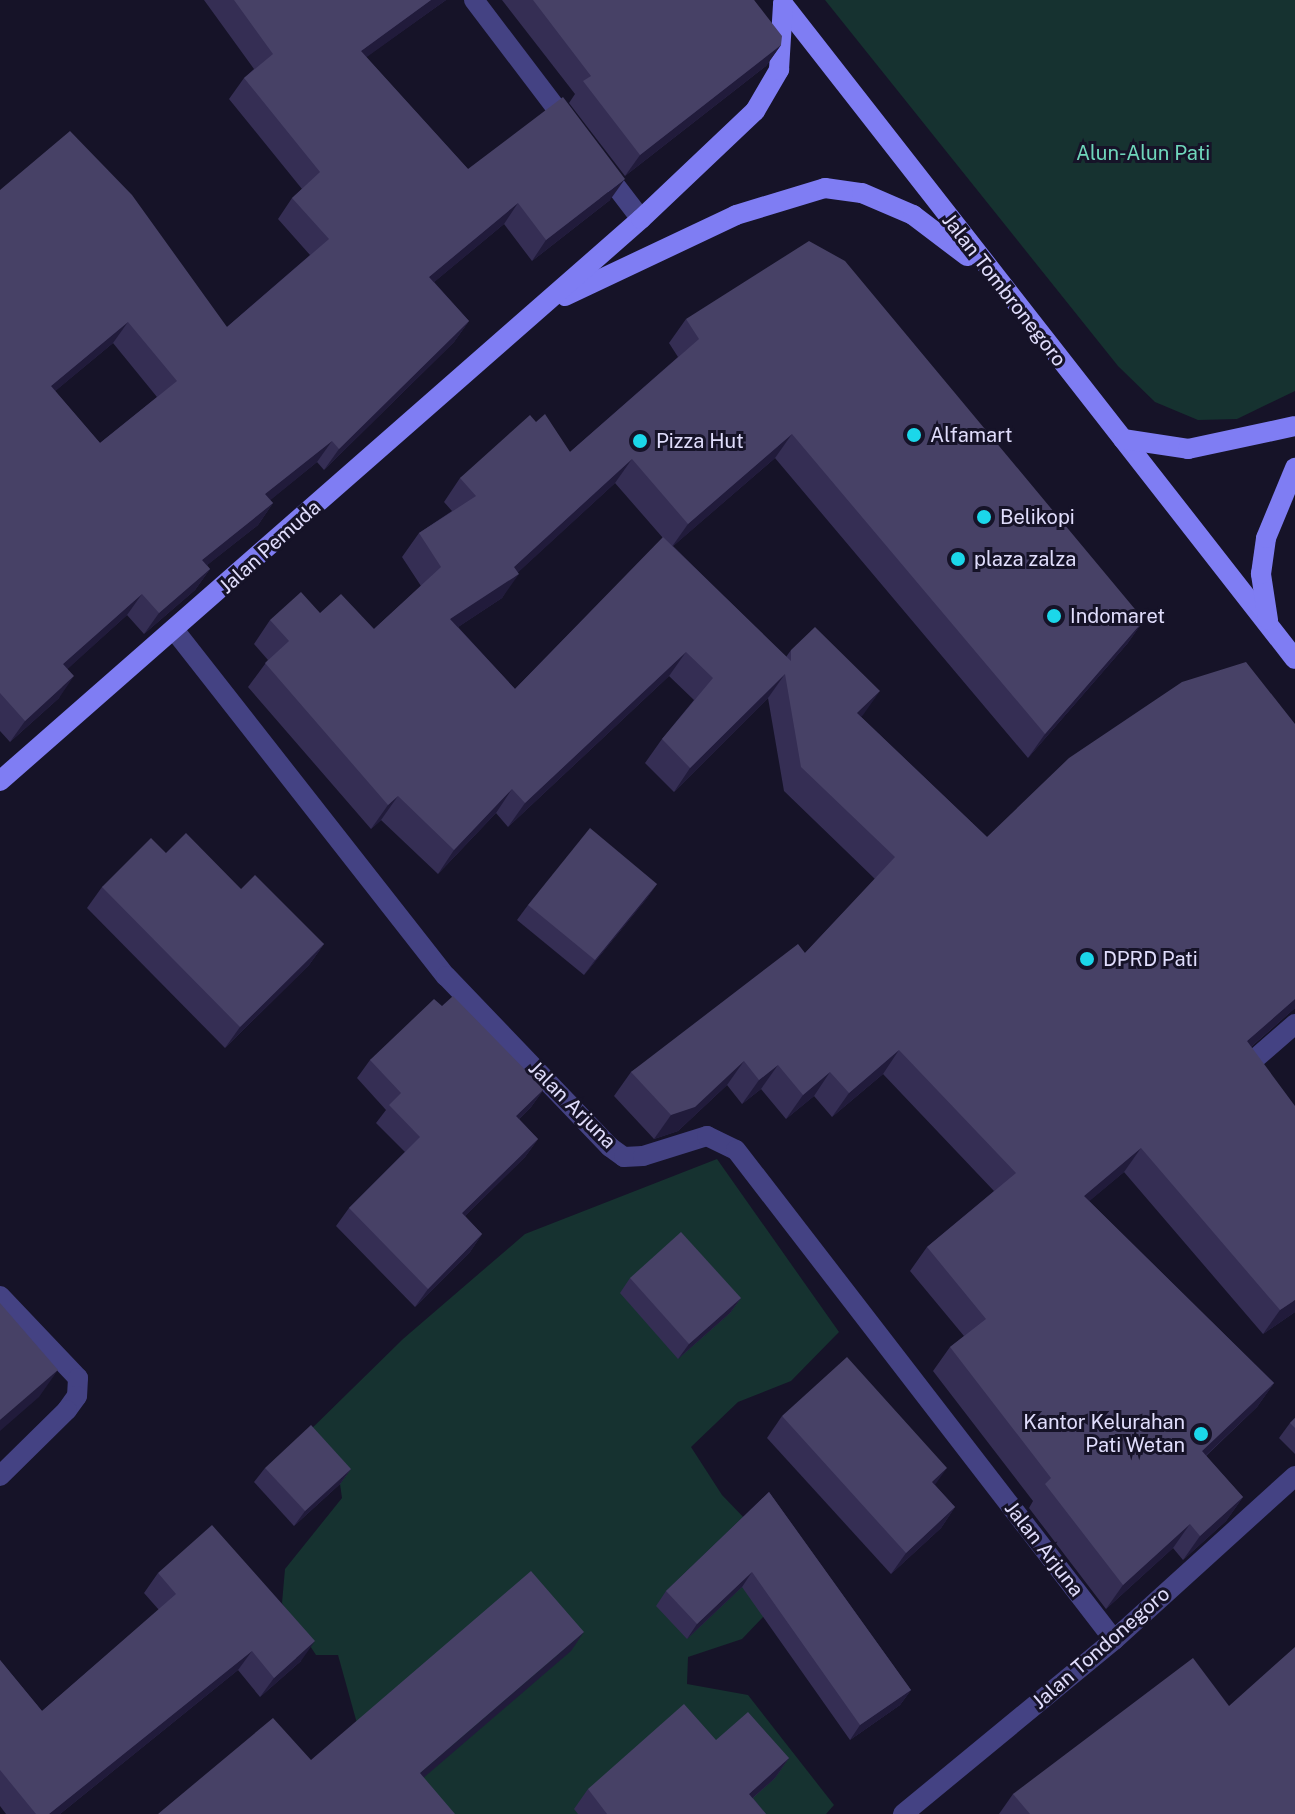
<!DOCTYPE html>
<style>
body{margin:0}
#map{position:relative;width:1295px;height:1814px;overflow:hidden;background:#161328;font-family:"Public Sans",sans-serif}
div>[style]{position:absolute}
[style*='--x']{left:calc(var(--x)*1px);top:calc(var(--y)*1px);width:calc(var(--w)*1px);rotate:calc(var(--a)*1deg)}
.green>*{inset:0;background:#163230}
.service>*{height:20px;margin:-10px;padding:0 10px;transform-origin:10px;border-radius:10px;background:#444283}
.minor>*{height:20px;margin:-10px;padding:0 10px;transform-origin:10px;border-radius:10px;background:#444283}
.tertiary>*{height:20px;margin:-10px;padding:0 10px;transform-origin:10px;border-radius:10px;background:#444283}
.secondary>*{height:20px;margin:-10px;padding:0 10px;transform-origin:10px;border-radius:10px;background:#7f7df3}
.wall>*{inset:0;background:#352e54}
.shaded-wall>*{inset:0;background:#211b3b}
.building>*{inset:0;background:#474166}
.dots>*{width:22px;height:22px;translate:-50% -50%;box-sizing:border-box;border:4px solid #161328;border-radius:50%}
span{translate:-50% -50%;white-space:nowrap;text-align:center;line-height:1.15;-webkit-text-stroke:6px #161328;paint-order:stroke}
.park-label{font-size:20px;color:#6fd6bb}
.street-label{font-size:20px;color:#e0ddfc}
.poi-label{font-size:20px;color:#e0ddfc}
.left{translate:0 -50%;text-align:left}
.right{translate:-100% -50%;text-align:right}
</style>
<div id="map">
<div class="green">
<div style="clip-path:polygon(825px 0,1295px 0,1295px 391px,1237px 419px,1198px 420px,1155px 402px,1118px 366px)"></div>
<div style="clip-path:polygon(717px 1159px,839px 1332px,791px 1381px,738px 1402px,691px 1447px,722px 1495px,801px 1577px,742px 1639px,688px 1657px,687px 1684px,748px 1695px,834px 1805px,826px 1814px,426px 1814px,358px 1727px,338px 1655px,316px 1655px,282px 1603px,285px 1569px,342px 1498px,340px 1484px,300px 1440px,403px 1339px,525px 1234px)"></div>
</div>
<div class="service">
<div style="--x:1249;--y:1064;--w:61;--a:-41"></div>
<div style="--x:0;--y:1296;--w:113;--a:46.4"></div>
<div style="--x:78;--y:1378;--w:18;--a:93"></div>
<div style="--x:77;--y:1396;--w:17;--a:126"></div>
<div style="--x:67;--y:1410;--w:94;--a:135.4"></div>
</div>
<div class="minor">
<div style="--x:474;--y:0;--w:156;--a:52.8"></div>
<div style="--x:602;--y:168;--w:64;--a:52.6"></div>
<div style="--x:175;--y:631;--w:439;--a:51.9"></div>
<div style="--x:446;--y:976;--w:237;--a:46.2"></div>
<div style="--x:610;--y:1147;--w:17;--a:36"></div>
<div style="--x:624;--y:1157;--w:19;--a:-3"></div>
<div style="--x:643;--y:1156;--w:67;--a:-17.4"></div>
<div style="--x:707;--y:1136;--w:32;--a:26"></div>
<div style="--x:736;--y:1150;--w:619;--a:52.35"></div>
</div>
<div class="tertiary">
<div style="--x:903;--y:1814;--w:273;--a:-39.5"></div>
<div style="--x:1114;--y:1640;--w:244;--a:-42.2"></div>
</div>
<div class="secondary">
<div style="--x:783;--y:4;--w:831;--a:51.99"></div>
<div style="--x:565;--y:296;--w:189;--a:-25.3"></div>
<div style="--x:736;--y:215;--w:93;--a:-16.9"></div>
<div style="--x:825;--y:188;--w:37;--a:8"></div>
<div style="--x:862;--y:193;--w:56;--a:23.3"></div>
<div style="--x:913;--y:215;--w:68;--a:37.2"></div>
<div style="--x:1123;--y:439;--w:66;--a:8.7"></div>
<div style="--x:1188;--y:449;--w:109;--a:-12.1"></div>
<div style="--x:1268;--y:620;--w:47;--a:-98.7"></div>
<div style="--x:1261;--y:574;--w:36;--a:-82"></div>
<div style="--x:1266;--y:538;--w:76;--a:-67.5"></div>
<div style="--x:0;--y:781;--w:852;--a:-41.24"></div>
<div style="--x:641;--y:219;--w:157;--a:-43.5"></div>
<div style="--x:755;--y:111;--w:48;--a:-59.7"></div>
<div style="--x:779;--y:70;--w:66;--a:-86.5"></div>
</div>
<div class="wall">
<div style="clip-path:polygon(evenodd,204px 0,446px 0,366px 57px,468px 169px,610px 200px,532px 261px,504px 224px,434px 282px,469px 321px,454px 342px,324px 470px,317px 462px,270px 500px,273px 503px,258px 525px,207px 565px,210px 569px,195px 590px,144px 634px,127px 615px,67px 669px,59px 698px,10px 742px,0 731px,0 190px,227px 327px,310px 255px,278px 219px,292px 198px,302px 189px,229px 99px,244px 78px,254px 69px,204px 0,113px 343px,157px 397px,100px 443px,55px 391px,113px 343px)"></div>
<div style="clip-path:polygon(502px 0,754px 0,781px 45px,766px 66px,625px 176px,569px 103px,575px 94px)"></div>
<div style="clip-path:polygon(evenodd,686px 319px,1144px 620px,1127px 644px,1028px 758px,775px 458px,673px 546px,786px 657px,791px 650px,987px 837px,1295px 724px,1295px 1008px,1251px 1047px,1295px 1312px,1263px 1334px,1124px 1172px,1089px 1201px,1274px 1383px,1257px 1407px,1206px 1456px,1243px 1497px,1226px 1521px,1183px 1560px,1173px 1548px,1106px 1609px,1029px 1508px,1033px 1501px,933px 1371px,950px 1347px,964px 1336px,910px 1271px,927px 1247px,994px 1191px,883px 1074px,832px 1117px,814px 1096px,786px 1119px,761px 1089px,742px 1104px,727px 1085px,678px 1131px,654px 1139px,614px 1096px,631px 1072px,805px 953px,875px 879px,784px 791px,768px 698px,674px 792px,645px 763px,662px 739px,694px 700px,669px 676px,508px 827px,496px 813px,438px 874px,381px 820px,371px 829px,248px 687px,268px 660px,254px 644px,270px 620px,320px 613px,374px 629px,421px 586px,402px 557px,419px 533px,452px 511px,444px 502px,460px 478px,536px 422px,570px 452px,678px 357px,669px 343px,686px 319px,615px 483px,663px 538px,515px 689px,458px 627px,502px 598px,518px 572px,615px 483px)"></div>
<div style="clip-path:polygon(166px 853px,241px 889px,324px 944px,309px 965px,225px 1048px,87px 908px,102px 887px)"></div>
<div style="clip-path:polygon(657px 884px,647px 898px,584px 975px,517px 920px,528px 905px)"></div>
<div style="clip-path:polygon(442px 1006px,544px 1089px,531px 1107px,519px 1119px,538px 1139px,525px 1157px,465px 1216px,482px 1234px,470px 1252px,415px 1307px,336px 1226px,349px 1208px,405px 1152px,376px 1123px,386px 1110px,357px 1078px,370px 1060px)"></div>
<div style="clip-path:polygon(630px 1278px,741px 1298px,730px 1313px,678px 1359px,620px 1293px)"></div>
<div style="clip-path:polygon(782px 1416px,935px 1485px,955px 1507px,941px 1528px,891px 1574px,767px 1438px)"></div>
<div style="clip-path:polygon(1295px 1418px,1295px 1454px,1279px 1438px,1290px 1423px)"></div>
<div style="clip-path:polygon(265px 1468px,351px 1469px,340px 1484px,294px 1526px,254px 1482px)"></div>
<div style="clip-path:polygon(769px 1492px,911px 1690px,900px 1705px,850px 1740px,742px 1587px,687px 1639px,656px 1606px,666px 1591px)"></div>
<div style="clip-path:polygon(158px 1573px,301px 1661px,260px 1697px,238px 1670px,60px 1814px,6px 1814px,0 1806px,0 1660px,42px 1711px,159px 1610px,144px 1593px)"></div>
<div style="clip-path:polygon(1229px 1706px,1295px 1814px,999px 1814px,1013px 1794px)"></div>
<div style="clip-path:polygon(716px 1740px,789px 1758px,775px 1778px,753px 1798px,766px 1814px,578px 1814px,574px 1809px,588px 1789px)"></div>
</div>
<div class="shaded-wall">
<div style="clip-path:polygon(431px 0,446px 0,346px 72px,361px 51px)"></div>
<div style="clip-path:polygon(781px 45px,766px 66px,625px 176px,640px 155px)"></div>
<div style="clip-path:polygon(625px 179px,610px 200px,532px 261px,546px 240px)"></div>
<div style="clip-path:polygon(518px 203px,504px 224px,415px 298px,429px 277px)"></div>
<div style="clip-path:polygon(469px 321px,454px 342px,324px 470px,339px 449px)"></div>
<div style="clip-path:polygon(128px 322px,113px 343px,36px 407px,51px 386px)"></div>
<div style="clip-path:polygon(792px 434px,775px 458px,671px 548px,688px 524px)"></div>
<div style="clip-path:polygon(332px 441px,317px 462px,251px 516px,265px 494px)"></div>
<div style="clip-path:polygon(632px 459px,615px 483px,511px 579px,519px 574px,502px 598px,434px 643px,450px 619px,514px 567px)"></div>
<div style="clip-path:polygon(273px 503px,258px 525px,187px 581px,202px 560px)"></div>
<div style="clip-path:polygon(210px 569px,195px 590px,144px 634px,159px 613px)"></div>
<div style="clip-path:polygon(142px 594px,127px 615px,49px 686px,63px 664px)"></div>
<div style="clip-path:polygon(1144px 620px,1127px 644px,1028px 758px,1045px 734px)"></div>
<div style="clip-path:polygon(686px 652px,669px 676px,508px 827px,525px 803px)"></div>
<div style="clip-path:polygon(785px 674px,768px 698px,674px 792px,690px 768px)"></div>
<div style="clip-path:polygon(74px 676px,59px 698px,10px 742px,25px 721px)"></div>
<div style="clip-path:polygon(880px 691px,863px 715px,841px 737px,857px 713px)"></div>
<div style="clip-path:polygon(512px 789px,496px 813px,438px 874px,454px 850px)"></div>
<div style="clip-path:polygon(398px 796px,381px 820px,371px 829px,388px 805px)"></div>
<div style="clip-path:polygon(657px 884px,647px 898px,584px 975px,595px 960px)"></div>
<div style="clip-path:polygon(324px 944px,309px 965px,225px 1048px,240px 1027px)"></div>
<div style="clip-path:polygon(1295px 999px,1295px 1008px,1230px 1065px,1247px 1041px)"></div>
<div style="clip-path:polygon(899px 1050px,883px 1074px,832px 1117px,849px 1093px)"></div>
<div style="clip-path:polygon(744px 1061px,727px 1085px,678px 1131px,654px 1139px,671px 1115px)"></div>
<div style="clip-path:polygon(778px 1065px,761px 1089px,742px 1104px,759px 1080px)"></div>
<div style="clip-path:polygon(830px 1072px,814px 1096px,786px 1119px,803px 1095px)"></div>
<div style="clip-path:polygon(544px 1089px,531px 1107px,503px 1134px,516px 1116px)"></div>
<div style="clip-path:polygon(538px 1139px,525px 1157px,449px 1232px,462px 1213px)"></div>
<div style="clip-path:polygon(1141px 1148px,1124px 1172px,1067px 1220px,1084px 1196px)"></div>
<div style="clip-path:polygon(482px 1234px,470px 1252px,415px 1307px,428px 1289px)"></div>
<div style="clip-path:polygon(741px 1298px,730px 1313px,678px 1359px,689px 1344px)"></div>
<div style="clip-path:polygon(1295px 1300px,1295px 1312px,1263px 1334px,1280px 1310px)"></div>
<div style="clip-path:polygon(58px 1370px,39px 1397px,0 1431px,0 1420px)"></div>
<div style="clip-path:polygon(1274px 1383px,1257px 1407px,1185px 1475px,1202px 1451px)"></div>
<div style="clip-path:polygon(947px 1468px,932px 1489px,932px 1482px)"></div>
<div style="clip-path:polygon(351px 1469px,340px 1484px,294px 1526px,305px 1511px)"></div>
<div style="clip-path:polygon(1243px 1497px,1226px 1521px,1183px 1560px,1200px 1536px)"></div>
<div style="clip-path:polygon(955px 1507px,941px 1528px,891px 1574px,906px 1553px)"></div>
<div style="clip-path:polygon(1190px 1524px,1173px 1548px,1106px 1609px,1123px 1585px)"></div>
<div style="clip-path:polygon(752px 1572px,742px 1587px,687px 1639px,697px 1624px)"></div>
<div style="clip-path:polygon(584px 1632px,571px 1651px,407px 1792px,420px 1773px)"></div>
<div style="clip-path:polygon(315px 1641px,301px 1661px,260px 1697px,274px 1678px)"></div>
<div style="clip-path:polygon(252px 1651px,238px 1670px,60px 1814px,49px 1814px)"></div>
<div style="clip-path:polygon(911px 1690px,900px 1705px,850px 1740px,860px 1725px)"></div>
<div style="clip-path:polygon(789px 1758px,775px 1778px,736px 1813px,749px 1794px)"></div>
</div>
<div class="building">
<div style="clip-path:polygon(evenodd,234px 0,431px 0,361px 51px,468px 169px,563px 97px,625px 179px,546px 240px,518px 203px,429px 277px,469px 321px,339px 449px,332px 441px,265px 494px,273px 503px,202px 560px,210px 569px,159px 613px,142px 594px,63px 664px,74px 676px,25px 721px,0 693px,0 190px,70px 131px,132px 195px,227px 327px,329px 239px,292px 198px,320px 172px,244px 78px,273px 54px,234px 0,128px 322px,177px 381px,100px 443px,51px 386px,128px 322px)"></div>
<div style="clip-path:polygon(533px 0,754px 0,782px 36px,781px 45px,640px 155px,583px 81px,591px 76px)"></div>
<div style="clip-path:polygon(809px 241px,845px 261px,1144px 620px,1045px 734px,792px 434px,688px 524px,632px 459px,514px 567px,519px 574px,450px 619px,515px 689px,663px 537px,791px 661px,791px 650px,815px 627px,880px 691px,857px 713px,987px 837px,1069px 758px,1182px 682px,1246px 662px,1295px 724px,1295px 999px,1247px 1041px,1295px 1106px,1295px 1300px,1280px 1310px,1141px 1148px,1084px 1196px,1274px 1383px,1202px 1451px,1243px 1497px,1200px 1536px,1190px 1524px,1123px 1585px,1045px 1484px,1051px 1478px,950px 1347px,986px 1319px,927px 1247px,1016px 1173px,899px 1050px,849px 1093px,830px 1072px,803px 1095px,778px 1065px,759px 1080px,744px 1061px,695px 1107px,671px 1115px,631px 1072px,798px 944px,805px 953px,895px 857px,801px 767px,785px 674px,690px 768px,662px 739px,713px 678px,686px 652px,525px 803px,512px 789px,454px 850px,398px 796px,388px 805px,265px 663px,289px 641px,270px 620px,301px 592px,320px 613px,341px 594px,374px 629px,441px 567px,419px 533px,476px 496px,460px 478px,530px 415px,536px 422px,545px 414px,570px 452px,699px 339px,686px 319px)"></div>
<div style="clip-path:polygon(590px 828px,657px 884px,595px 960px,528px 905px)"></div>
<div style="clip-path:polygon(186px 833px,241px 889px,255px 875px,324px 944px,240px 1027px,102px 887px,151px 838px,166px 853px)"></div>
<div style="clip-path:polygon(453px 996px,544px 1089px,516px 1116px,538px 1139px,462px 1213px,482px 1234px,428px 1289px,349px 1208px,420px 1137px,389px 1105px,401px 1093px,370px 1060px,434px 999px,442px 1006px)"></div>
<div style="clip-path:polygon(681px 1232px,741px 1298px,689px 1344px,630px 1278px)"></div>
<div style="clip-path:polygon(0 1303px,58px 1370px,0 1420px)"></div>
<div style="clip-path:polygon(847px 1357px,947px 1468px,932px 1482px,955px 1507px,906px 1553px,782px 1416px)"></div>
<div style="clip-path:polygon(1295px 1418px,1295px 1428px,1290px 1423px)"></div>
<div style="clip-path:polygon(311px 1425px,351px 1469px,305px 1511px,265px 1468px)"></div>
<div style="clip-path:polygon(769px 1492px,911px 1690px,860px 1725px,752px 1572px,697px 1624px,666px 1591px)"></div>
<div style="clip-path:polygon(212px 1525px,315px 1641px,274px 1678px,252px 1651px,49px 1814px,36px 1814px,0 1770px,0 1660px,42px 1711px,176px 1594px,158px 1573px)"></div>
<div style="clip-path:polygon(531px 1571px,584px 1632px,420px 1773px,455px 1814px,158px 1814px,273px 1718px,311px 1760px)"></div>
<div style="clip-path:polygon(1295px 1647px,1295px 1814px,1030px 1814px,1013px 1794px,1193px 1658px,1229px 1706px)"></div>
<div style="clip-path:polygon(684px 1704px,716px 1740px,748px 1712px,789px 1758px,749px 1794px,766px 1814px,607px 1814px,588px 1789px)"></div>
</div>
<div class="dots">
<div style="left:914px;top:435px;background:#1bd7ea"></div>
<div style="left:640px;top:441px;background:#1bd7ea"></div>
<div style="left:984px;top:517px;background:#1bd7ea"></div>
<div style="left:958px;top:559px;background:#1bd7ea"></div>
<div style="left:1054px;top:616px;background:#1bd7ea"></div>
<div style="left:1087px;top:959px;background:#1bd7ea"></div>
<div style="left:1201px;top:1434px;background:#1bd7ea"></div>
</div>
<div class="park-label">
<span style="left:1143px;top:153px">Alun-Alun Pati</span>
</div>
<div class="street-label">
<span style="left:1004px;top:290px;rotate:52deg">Jalan Tombronegoro</span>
<span style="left:270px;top:547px;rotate:-42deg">Jalan Pemuda</span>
<span style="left:572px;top:1105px;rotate:45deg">Jalan Arjuna</span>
<span style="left:1044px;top:1549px;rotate:52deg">Jalan Arjuna</span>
<span style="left:1101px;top:1648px;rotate:-41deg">Jalan Tondonegoro</span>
</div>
<div class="poi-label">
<span class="left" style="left:930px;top:435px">Alfamart</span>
<span class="left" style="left:656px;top:441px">Pizza Hut</span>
<span class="left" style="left:1000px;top:517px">Belikopi</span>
<span class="left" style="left:974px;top:559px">plaza zalza</span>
<span class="left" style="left:1070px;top:616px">Indomaret</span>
<span class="left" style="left:1103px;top:959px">DPRD Pati</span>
<span class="right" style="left:1185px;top:1434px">Kantor Kelurahan<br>Pati Wetan</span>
</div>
</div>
